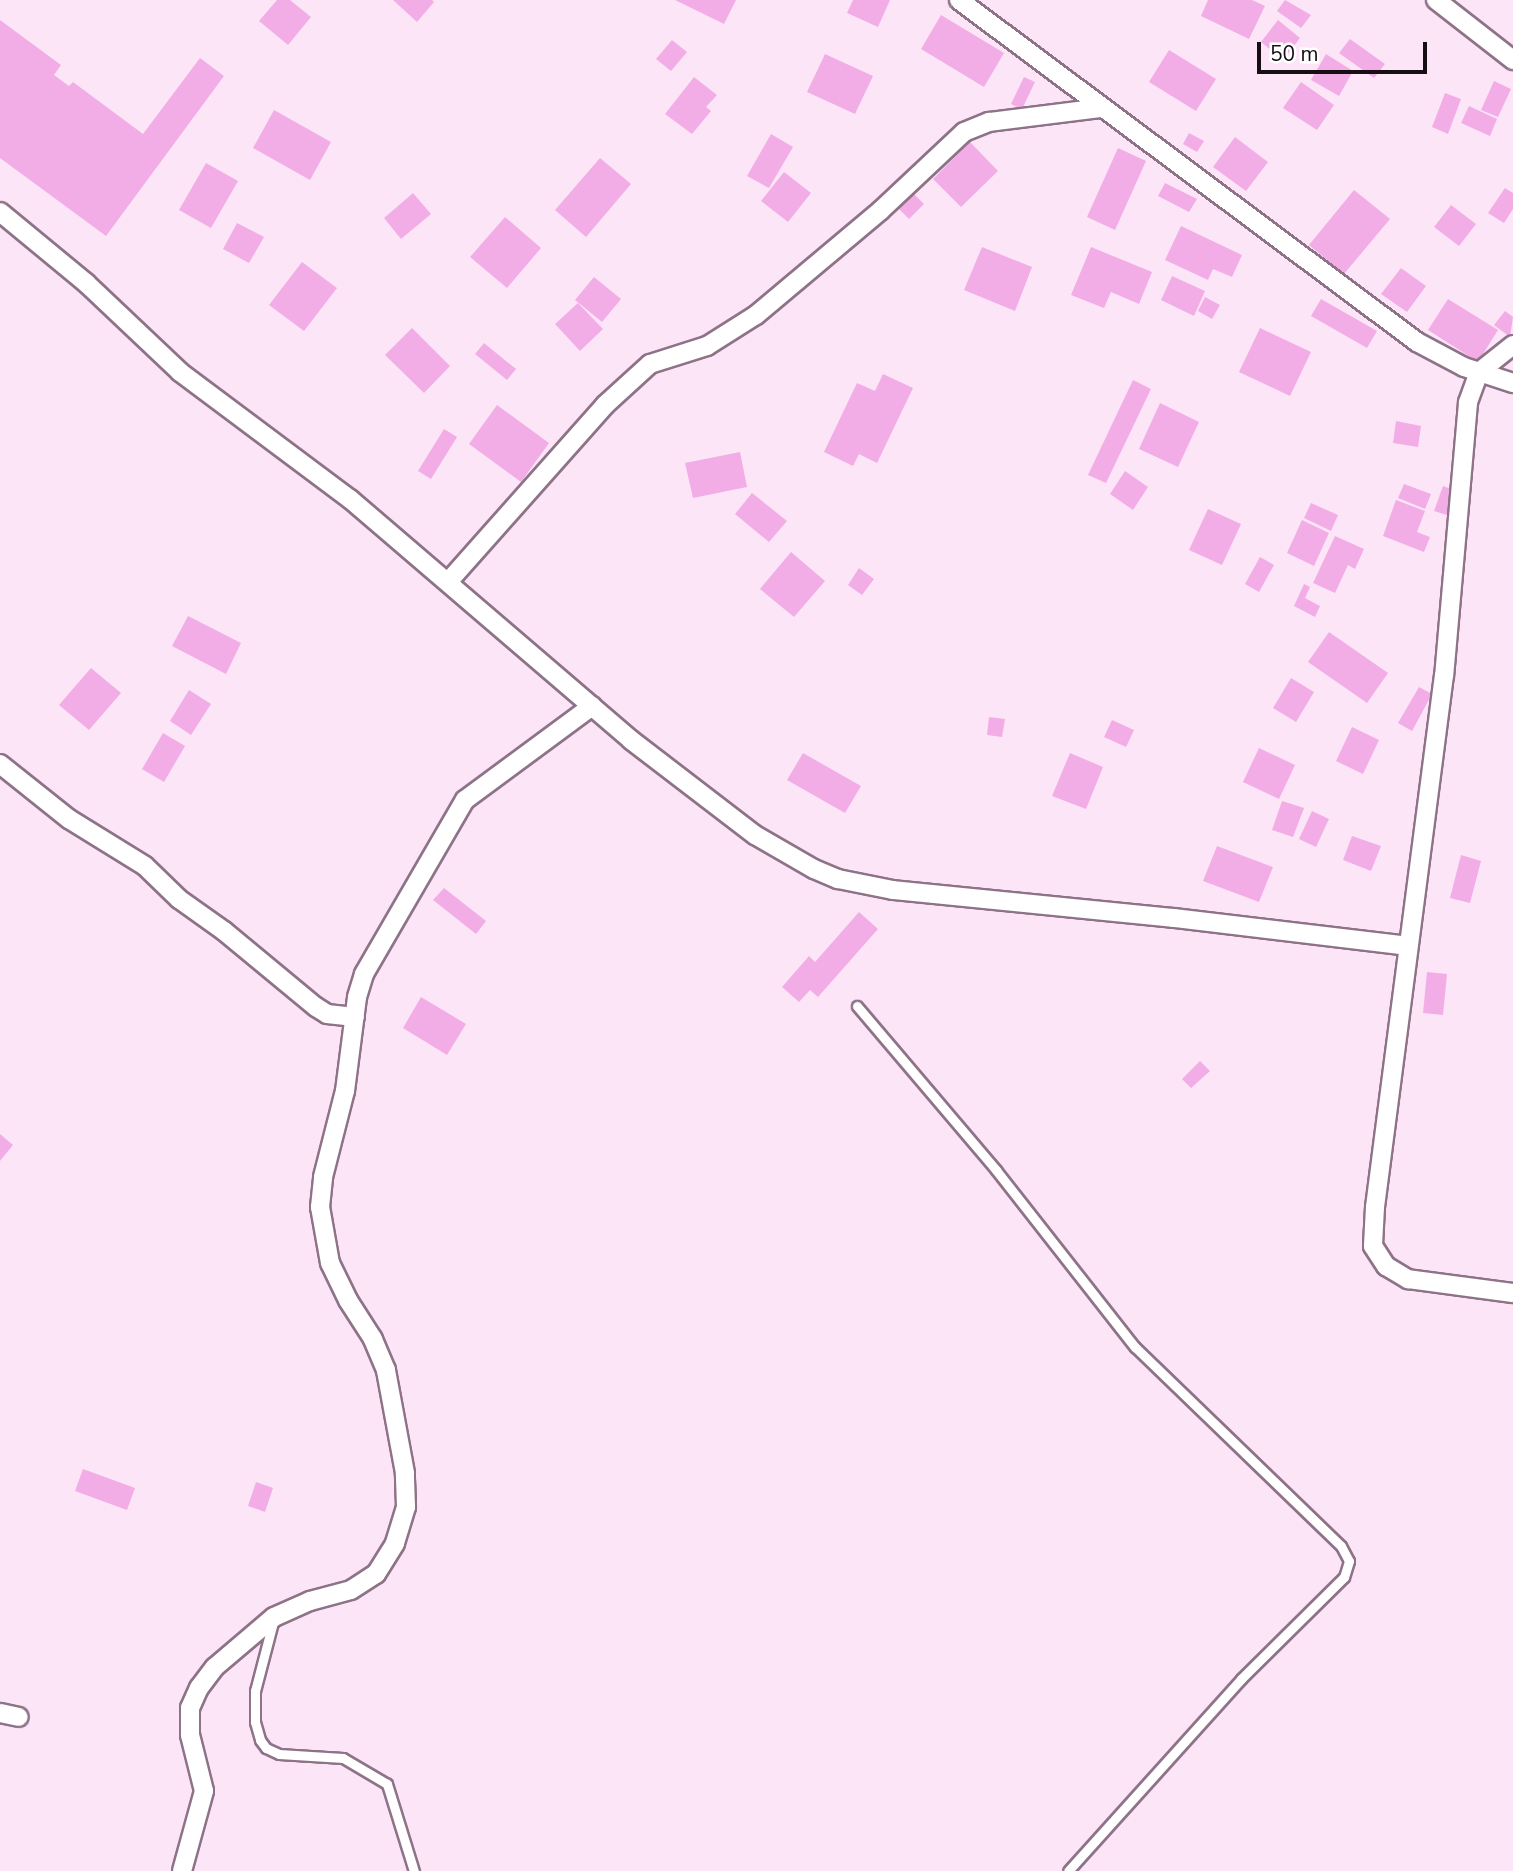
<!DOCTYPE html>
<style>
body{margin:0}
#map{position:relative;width:1513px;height:1871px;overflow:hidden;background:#fde5f8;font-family:"Nunito Sans",sans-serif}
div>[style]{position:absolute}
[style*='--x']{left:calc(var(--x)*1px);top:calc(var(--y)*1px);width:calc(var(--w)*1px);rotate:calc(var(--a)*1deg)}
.building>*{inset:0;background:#f2ade6}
.roads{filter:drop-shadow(2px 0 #8e7388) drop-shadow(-2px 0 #8e7388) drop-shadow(0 2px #8e7388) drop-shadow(0 -2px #8e7388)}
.service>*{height:9px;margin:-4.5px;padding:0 4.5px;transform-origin:4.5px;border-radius:4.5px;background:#fff}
.minor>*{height:18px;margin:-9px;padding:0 9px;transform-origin:9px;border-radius:9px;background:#fff}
span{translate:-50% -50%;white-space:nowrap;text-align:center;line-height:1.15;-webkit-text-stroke:5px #fff;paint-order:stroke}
.scale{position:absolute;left:1257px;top:42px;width:170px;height:32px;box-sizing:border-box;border:4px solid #170d15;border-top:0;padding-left:9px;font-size:21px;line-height:24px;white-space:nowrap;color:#170d15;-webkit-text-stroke:5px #fff;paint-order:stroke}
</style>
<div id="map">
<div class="building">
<div style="clip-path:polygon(277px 0,290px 0,311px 17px,288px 45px,259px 21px)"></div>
<div style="clip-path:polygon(393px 0,432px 0,434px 2px,417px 22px)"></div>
<div style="clip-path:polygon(675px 0,736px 0,724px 24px)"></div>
<div style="clip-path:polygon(853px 0,890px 0,878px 27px,847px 13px)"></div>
<div style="clip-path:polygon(1208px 0,1252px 0,1265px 6px,1249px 39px,1201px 16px)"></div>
<div style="clip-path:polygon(1285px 0,1311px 15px,1301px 28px,1277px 11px)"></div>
<div style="clip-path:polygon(941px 15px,1004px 53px,984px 87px,921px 49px)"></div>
<div style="clip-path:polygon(0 20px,61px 65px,54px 75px,69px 86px,73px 82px,143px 134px,200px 58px,224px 76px,106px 236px,0 158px)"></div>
<div style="clip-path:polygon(1278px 20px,1300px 38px,1283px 60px,1261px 42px)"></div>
<div style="clip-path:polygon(1350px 39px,1385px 64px,1374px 78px,1339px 53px)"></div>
<div style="clip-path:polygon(672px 40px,687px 52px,671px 71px,656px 59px)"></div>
<div style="clip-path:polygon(1169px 50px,1216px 79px,1196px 111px,1149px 82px)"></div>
<div style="clip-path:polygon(825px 54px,873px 76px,855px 114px,807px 92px)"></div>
<div style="clip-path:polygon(1326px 54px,1353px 71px,1339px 96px,1311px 80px)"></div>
<div style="clip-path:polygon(694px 77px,717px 95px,706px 107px,711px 111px,692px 134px,665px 114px)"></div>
<div style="clip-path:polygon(1024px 77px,1035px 82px,1022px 109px,1011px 104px)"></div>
<div style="clip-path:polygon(1494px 81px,1511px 89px,1498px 117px,1481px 110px)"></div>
<div style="clip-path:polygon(1301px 82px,1334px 105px,1317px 130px,1283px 108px)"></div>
<div style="clip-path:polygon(1445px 93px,1461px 99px,1448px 134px,1432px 127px)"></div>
<div style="clip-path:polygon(1469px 106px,1497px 119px,1490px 136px,1461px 123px)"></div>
<div style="clip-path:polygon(274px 110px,331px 142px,310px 180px,253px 148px)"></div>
<div style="clip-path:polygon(1189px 133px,1204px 141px,1197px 152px,1183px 144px)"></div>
<div style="clip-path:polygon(771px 134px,793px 147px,769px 188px,747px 176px)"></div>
<div style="clip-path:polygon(1235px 137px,1268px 162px,1246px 191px,1213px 167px)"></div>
<div style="clip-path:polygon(970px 142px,998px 171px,961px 207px,933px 179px)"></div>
<div style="clip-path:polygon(1118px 148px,1146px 161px,1115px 230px,1087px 217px)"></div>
<div style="clip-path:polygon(600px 158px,631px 184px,586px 237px,555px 210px)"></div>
<div style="clip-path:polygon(206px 163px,238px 181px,211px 228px,179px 210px)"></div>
<div style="clip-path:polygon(784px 172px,811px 193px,788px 222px,761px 201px)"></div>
<div style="clip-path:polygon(1165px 183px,1197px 199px,1189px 212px,1158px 196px)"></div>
<div style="clip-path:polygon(905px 185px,924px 204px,909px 219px,890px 200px)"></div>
<div style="clip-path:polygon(1505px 188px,1513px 193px,1513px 209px,1504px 223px,1488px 213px)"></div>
<div style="clip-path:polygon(1354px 190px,1390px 219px,1344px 274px,1309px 245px)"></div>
<div style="clip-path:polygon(413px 193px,431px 214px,401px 239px,384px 218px)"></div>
<div style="clip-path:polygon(1451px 205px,1476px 224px,1459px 246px,1434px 227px)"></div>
<div style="clip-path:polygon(505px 217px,541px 248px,507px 288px,470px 257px)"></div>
<div style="clip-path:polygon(237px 223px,264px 237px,249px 263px,223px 249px)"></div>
<div style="clip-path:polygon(1181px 226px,1242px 255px,1232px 277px,1213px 269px,1208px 280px,1165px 260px)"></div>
<div style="clip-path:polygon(982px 247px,1032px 267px,1015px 311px,964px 290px)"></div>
<div style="clip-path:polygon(1091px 247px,1152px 272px,1139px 304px,1111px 292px,1104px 308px,1071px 295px)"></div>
<div style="clip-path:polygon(302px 262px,337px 288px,304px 331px,269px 305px)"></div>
<div style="clip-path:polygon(1401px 268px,1426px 286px,1407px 312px,1381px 294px)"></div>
<div style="clip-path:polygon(1172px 276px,1205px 291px,1194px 316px,1161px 300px)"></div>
<div style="clip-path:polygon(594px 277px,621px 299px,602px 322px,575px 300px)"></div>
<div style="clip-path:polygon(1205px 297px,1220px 305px,1212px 319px,1198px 311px)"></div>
<div style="clip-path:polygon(1321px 299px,1377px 331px,1367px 348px,1311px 316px)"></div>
<div style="clip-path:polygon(1448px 299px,1498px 330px,1478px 362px,1428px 330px)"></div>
<div style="clip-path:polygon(578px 303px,603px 329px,580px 351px,555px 324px)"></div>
<div style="clip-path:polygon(1505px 311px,1513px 317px,1510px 337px,1494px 325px)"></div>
<div style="clip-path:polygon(412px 328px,450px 366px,424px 393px,385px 355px)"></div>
<div style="clip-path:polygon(1260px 328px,1311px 352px,1290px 396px,1239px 372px)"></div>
<div style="clip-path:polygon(484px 343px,516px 369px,507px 380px,475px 354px)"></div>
<div style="clip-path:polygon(883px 374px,913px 388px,877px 463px,859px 454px,853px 466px,824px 452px,857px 383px,875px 391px)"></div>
<div style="clip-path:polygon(1133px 380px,1151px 389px,1106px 483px,1088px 475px)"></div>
<div style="clip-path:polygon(1160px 403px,1199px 422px,1178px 467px,1139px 449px)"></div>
<div style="clip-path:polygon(497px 405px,549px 443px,521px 482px,469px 444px)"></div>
<div style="clip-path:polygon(1396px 421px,1421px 426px,1418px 447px,1393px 443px)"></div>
<div style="clip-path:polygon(444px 429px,457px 437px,431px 479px,418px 471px)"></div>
<div style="clip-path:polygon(740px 452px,747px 487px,693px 498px,685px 463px)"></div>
<div style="clip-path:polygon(1125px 471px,1148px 487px,1133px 510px,1110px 494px)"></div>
<div style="clip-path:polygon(1404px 484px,1431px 494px,1425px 509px,1398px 498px)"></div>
<div style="clip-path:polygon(1443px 486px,1459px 492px,1450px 516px,1434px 511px)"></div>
<div style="clip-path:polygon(752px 493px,787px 521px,769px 542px,735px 514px)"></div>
<div style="clip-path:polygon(1396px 500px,1425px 511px,1417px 532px,1430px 537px,1424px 552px,1383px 536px)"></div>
<div style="clip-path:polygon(1311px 503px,1338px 515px,1331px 531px,1304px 518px)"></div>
<div style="clip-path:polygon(1208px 509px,1241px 524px,1222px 565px,1189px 550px)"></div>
<div style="clip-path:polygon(1302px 520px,1329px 533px,1314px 566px,1287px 553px)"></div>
<div style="clip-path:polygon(1335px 536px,1364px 549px,1355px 569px,1348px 565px,1335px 593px,1313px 583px)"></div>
<div style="clip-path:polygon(791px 552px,825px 581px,794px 617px,760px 589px)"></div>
<div style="clip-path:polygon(1260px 557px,1274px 565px,1259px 592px,1245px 584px)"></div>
<div style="clip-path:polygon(859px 568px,874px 579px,862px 595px,848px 585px)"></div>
<div style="clip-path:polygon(1304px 584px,1310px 587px,1305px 598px,1320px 606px,1315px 617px,1294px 606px)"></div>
<div style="clip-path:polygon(188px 616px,241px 643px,226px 674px,172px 646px)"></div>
<div style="clip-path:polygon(1329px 632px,1388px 673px,1367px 703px,1308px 662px)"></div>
<div style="clip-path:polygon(91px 668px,121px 693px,89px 730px,59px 705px)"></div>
<div style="clip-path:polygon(1291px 678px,1314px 692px,1296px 722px,1273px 708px)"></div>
<div style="clip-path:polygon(1419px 687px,1432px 694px,1412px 731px,1398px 723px)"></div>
<div style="clip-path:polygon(189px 690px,211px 704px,191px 735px,170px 721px)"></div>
<div style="clip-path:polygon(989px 717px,1005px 719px,1002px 737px,987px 735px)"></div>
<div style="clip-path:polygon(1112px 720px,1134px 730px,1126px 747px,1104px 737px)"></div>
<div style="clip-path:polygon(1352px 727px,1379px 740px,1363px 774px,1336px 761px)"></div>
<div style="clip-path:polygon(163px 733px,185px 746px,164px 782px,142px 769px)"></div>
<div style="clip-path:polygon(1259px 748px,1295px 765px,1279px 799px,1243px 782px)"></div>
<div style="clip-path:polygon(803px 753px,861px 786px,845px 813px,787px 780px)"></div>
<div style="clip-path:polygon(1070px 753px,1103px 767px,1086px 809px,1052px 796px)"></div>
<div style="clip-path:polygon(1282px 801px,1304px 808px,1293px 837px,1272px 830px)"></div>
<div style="clip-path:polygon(1312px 811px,1329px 819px,1316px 847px,1299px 839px)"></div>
<div style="clip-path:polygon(1352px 836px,1381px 846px,1371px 871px,1343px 860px)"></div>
<div style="clip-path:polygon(1217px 846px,1273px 867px,1259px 902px,1203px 881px)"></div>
<div style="clip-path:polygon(1461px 855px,1481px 861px,1470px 903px,1450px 898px)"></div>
<div style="clip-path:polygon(444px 888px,486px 921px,476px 934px,433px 900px)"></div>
<div style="clip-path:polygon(859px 912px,878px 929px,818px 997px,810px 990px,799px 1002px,782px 987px,809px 956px,815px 962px)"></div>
<div style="clip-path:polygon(1427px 972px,1447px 974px,1443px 1015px,1423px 1013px)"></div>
<div style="clip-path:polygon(421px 997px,466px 1024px,447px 1055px,403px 1028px)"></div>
<div style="clip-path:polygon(1200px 1061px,1210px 1071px,1191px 1088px,1182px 1079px)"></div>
<div style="clip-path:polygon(0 1134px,13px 1145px,0 1161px)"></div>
<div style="clip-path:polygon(83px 1469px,135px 1488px,127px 1510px,75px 1491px)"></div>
<div style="clip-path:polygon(256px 1482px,273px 1488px,265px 1512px,248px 1506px)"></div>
</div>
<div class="roads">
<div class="service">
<div style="--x:857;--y:1006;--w:215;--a:49.7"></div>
<div style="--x:996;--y:1170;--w:225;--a:51.9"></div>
<div style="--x:1135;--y:1347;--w:286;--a:44"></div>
<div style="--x:1341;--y:1546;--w:17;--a:62"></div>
<div style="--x:1349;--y:1561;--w:17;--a:107"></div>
<div style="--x:1344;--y:1577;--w:145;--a:135.3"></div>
<div style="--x:1241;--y:1679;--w:258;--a:132"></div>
<div style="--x:273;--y:1622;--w:71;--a:104.6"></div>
<div style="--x:255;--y:1691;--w:31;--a:90"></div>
<div style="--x:255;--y:1722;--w:19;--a:74"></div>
<div style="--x:260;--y:1740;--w:10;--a:53"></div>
<div style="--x:266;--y:1748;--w:14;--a:25"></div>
<div style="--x:279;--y:1754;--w:64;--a:3.6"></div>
<div style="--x:343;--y:1758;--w:51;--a:30.6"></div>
<div style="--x:387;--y:1784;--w:91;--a:72.8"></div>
</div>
<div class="minor">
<div style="--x:959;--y:0;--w:572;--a:36.75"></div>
<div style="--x:1417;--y:342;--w:53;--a:28"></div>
<div style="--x:1464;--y:367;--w:52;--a:18.1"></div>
<div style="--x:1436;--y:0;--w:98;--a:37.9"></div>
<div style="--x:0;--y:212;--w:112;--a:39.5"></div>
<div style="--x:86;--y:283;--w:129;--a:43.4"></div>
<div style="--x:180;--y:372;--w:212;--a:36.8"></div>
<div style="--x:350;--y:499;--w:370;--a:40.6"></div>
<div style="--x:631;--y:740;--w:156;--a:37.5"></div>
<div style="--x:755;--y:835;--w:68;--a:30"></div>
<div style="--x:814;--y:869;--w:26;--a:23"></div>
<div style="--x:838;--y:879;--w:56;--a:11.3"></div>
<div style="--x:893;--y:890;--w:282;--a:5.7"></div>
<div style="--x:1174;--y:918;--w:236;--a:6.8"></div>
<div style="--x:1513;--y:345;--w:43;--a:141.5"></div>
<div style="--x:1479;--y:372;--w:33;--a:110"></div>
<div style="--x:1468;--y:403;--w:273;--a:95"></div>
<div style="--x:1444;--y:675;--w:536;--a:97.39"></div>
<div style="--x:1375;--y:1207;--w:39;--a:93"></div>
<div style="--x:1373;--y:1246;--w:24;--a:57"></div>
<div style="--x:1386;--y:1266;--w:26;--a:31"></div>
<div style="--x:1408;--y:1279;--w:106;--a:7.6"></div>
<div style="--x:448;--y:582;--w:237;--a:-48.4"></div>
<div style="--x:605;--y:405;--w:61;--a:-42.3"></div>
<div style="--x:650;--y:364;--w:60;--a:-17.5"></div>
<div style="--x:707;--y:346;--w:58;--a:-32.3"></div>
<div style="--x:756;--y:315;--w:162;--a:-40"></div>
<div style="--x:880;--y:211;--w:115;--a:-43.2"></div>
<div style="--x:964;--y:132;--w:27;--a:-22"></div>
<div style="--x:989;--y:122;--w:113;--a:-7.1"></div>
<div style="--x:0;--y:764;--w:88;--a:38.6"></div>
<div style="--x:69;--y:819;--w:89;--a:31.7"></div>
<div style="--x:145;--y:866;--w:47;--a:44.1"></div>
<div style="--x:179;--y:899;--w:55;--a:35.4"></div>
<div style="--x:224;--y:931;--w:119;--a:39.6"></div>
<div style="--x:316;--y:1007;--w:13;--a:32"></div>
<div style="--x:327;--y:1014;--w:28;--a:6"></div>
<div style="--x:0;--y:1713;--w:19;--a:12"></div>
<div style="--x:182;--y:1871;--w:83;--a:-74.6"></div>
<div style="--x:204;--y:1791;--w:58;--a:-104"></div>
<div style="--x:190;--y:1735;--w:27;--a:-90"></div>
<div style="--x:190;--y:1708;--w:22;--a:-66"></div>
<div style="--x:199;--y:1688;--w:26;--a:-53"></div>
<div style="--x:215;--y:1667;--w:77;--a:-40.3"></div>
<div style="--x:274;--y:1617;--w:39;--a:-24"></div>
<div style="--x:310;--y:1601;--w:42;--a:-15"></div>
<div style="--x:351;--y:1590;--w:30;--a:-33"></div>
<div style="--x:376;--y:1574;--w:36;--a:-58"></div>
<div style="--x:395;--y:1543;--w:38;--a:-73"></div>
<div style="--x:406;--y:1507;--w:34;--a:-92"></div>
<div style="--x:405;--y:1473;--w:105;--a:-100.5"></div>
<div style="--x:386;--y:1370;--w:34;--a:-113"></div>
<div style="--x:373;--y:1339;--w:46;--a:-122.7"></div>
<div style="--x:348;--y:1300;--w:41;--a:-115.9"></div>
<div style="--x:330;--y:1263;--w:57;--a:-100.1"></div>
<div style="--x:320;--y:1207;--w:30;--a:-84"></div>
<div style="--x:323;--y:1177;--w:89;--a:-75.7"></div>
<div style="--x:345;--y:1091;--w:95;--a:-82.7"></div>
<div style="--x:357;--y:997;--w:24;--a:-73"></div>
<div style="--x:364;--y:974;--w:201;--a:-59.9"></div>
<div style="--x:465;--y:800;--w:158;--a:-36.5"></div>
</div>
</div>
<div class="scale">50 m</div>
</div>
